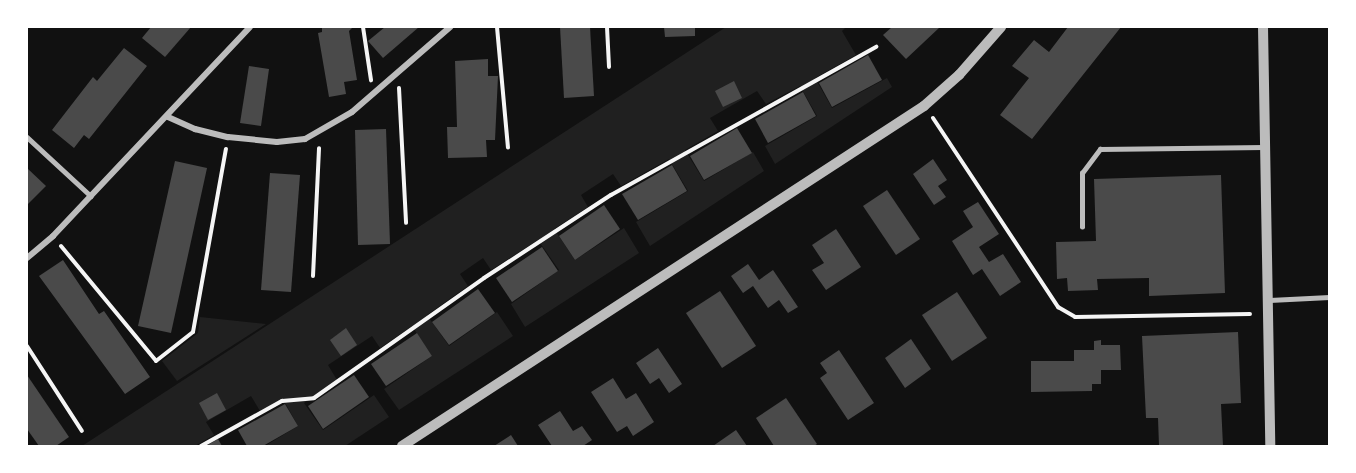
<!DOCTYPE html>
<style>
body{margin:0}
#map{position:relative;width:1356px;height:473px;overflow:hidden;background:#111;font-family:Poppins,sans-serif}
div>[style]{position:absolute}
[style*='--x']{left:calc(var(--x)*1px);top:calc(var(--y)*1px);width:calc(var(--w)*1px);rotate:calc(var(--a)*1deg)}
.green>*{inset:0;background:#202020}
.building>*{inset:0;background:#4a4a4a}
.path>*{height:4px;margin:-2px;padding:0 2px;transform-origin:2px;border-radius:2px;background:#f5f5f5}
.service>*{height:4.5px;margin:-2.25px;padding:0 2.25px;transform-origin:2.25px;border-radius:2.25px;background:#bcbcbc}
.minor>*{height:6px;margin:-3px;padding:0 3px;transform-origin:3px;border-radius:3px;background:#bcbcbc}
.tertiary>*{height:10px;margin:-5px;padding:0 5px;transform-origin:5px;border-radius:5px;background:#bcbcbc}
span{translate:-50% -50%;white-space:nowrap;text-align:center;line-height:1.15;-webkit-text-stroke:4.5px #fff;paint-order:stroke}
.frame{position:absolute;inset:0;border:28px solid #fff;pointer-events:none}
</style>
<div id="map">
<div class="green">
<div style="clip-path:polygon(726px 27px,846px 27px,842px 31px,856px 55px,815px 78px,832px 108px,887px 78px,892px 87px,775px 164px,765px 146px,817px 116px,800px 86px,766px 104px,757px 91px,710px 118px,718px 131px,685px 150px,704px 181px,753px 152px,764px 171px,650px 246px,636px 222px,688px 191px,669px 159px,621px 186px,613px 174px,581px 195px,588px 207px,554px 229px,575px 260px,624px 228px,639px 253px,525px 327px,511px 304px,559px 270px,538px 240px,491px 270px,483px 258px,460px 274px,468px 286px,427px 315px,449px 346px,497px 312px,513px 336px,399px 410px,384px 389px,432px 356px,412px 326px,380px 348px,372px 336px,328px 365px,337px 380px,304px 403px,323px 430px,374px 395px,389px 417px,345px 446px,265px 446px,298px 426px,283px 399px,260px 411px,251px 396px,206px 422px,214px 435px,195px 446px,82px 446px)"></div>
<div style="clip-path:polygon(200px 317px,266px 324px,177px 381px,162px 361px,198px 333px)"></div>
</div>
<div class="building">
<div style="clip-path:polygon(151px 27px,191px 27px,165px 57px,142px 38px)"></div>
<div style="clip-path:polygon(322px 27px,353px 27px,349px 31px,357px 80px,344px 82px,346px 94px,329px 97px,318px 33px,322px 32px)"></div>
<div style="clip-path:polygon(385px 27px,419px 27px,383px 58px,368px 41px)"></div>
<div style="clip-path:polygon(560px 27px,590px 27px,594px 96px,564px 98px)"></div>
<div style="clip-path:polygon(664px 27px,695px 27px,695px 36px,665px 37px)"></div>
<div style="clip-path:polygon(892px 27px,940px 27px,906px 59px,883px 35px)"></div>
<div style="clip-path:polygon(1068px 27px,1121px 27px,1032px 139px,1000px 115px,1029px 78px,1012px 66px,1034px 40px,1049px 52px)"></div>
<div style="clip-path:polygon(124px 48px,147px 66px,89px 139px,84px 135px,74px 148px,52px 130px,93px 77px,97px 81px)"></div>
<div style="clip-path:polygon(868px 55px,882px 80px,832px 107px,819px 83px)"></div>
<div style="clip-path:polygon(488px 59px,488px 76px,498px 76px,495px 140px,486px 140px,487px 157px,448px 158px,447px 127px,457px 127px,455px 61px)"></div>
<div style="clip-path:polygon(249px 66px,269px 69px,261px 126px,240px 123px)"></div>
<div style="clip-path:polygon(734px 81px,742px 98px,723px 107px,715px 91px)"></div>
<div style="clip-path:polygon(803px 92px,816px 116px,768px 143px,755px 119px)"></div>
<div style="clip-path:polygon(737px 128px,752px 153px,704px 180px,690px 156px)"></div>
<div style="clip-path:polygon(386px 129px,390px 244px,358px 245px,355px 130px)"></div>
<div style="clip-path:polygon(933px 159px,947px 180px,938px 186px,946px 197px,934px 205px,913px 174px)"></div>
<div style="clip-path:polygon(175px 161px,207px 168px,171px 333px,138px 326px)"></div>
<div style="clip-path:polygon(672px 165px,687px 191px,638px 220px,622px 194px)"></div>
<div style="clip-path:polygon(27px 168px,46px 186px,27px 205px)"></div>
<div style="clip-path:polygon(270px 173px,300px 175px,291px 292px,261px 290px)"></div>
<div style="clip-path:polygon(1221px 175px,1225px 293px,1149px 296px,1149px 278px,1097px 279px,1098px 290px,1068px 291px,1067px 278px,1057px 279px,1056px 242px,1096px 241px,1094px 179px)"></div>
<div style="clip-path:polygon(887px 190px,920px 239px,896px 255px,863px 206px)"></div>
<div style="clip-path:polygon(978px 202px,999px 234px,979px 247px,989px 262px,1003px 254px,1021px 282px,1000px 296px,982px 269px,973px 275px,952px 241px,973px 227px,963px 211px)"></div>
<div style="clip-path:polygon(604px 205px,620px 229px,575px 260px,559px 236px)"></div>
<div style="clip-path:polygon(836px 229px,861px 267px,826px 290px,812px 270px,824px 263px,812px 245px)"></div>
<div style="clip-path:polygon(542px 247px,558px 271px,512px 302px,496px 278px)"></div>
<div style="clip-path:polygon(63px 260px,99px 314px,104px 311px,150px 377px,125px 394px,39px 276px)"></div>
<div style="clip-path:polygon(748px 264px,759px 280px,773px 270px,798px 307px,788px 313px,779px 300px,768px 308px,753px 286px,743px 293px,731px 276px)"></div>
<div style="clip-path:polygon(478px 289px,495px 313px,449px 345px,432px 322px)"></div>
<div style="clip-path:polygon(720px 291px,756px 346px,722px 368px,686px 313px)"></div>
<div style="clip-path:polygon(957px 292px,987px 338px,952px 361px,922px 315px)"></div>
<div style="clip-path:polygon(346px 328px,357px 345px,341px 356px,330px 340px)"></div>
<div style="clip-path:polygon(1238px 332px,1241px 403px,1221px 404px,1223px 446px,1159px 446px,1158px 418px,1146px 418px,1142px 336px)"></div>
<div style="clip-path:polygon(417px 333px,432px 356px,386px 386px,371px 364px)"></div>
<div style="clip-path:polygon(911px 339px,931px 369px,905px 388px,885px 358px)"></div>
<div style="clip-path:polygon(1101px 340px,1101px 345px,1120px 345px,1121px 370px,1101px 370px,1101px 384px,1092px 384px,1092px 391px,1031px 392px,1031px 361px,1074px 361px,1074px 350px,1094px 350px,1094px 341px)"></div>
<div style="clip-path:polygon(658px 348px,682px 384px,669px 393px,659px 378px,650px 384px,636px 363px)"></div>
<div style="clip-path:polygon(839px 350px,874px 403px,848px 420px,820px 378px,827px 373px,820px 363px)"></div>
<div style="clip-path:polygon(27px 375px,69px 437px,56px 446px,39px 446px,27px 429px)"></div>
<div style="clip-path:polygon(354px 375px,369px 397px,323px 429px,308px 406px)"></div>
<div style="clip-path:polygon(613px 378px,626px 399px,636px 393px,654px 422px,633px 436px,627px 426px,617px 432px,591px 392px)"></div>
<div style="clip-path:polygon(217px 393px,226px 410px,208px 420px,199px 403px)"></div>
<div style="clip-path:polygon(786px 398px,817px 444px,814px 446px,774px 446px,756px 418px)"></div>
<div style="clip-path:polygon(285px 404px,298px 426px,263px 446px,247px 446px,238px 430px)"></div>
<div style="clip-path:polygon(560px 411px,573px 431px,582px 426px,592px 440px,583px 446px,552px 446px,538px 425px)"></div>
<div style="clip-path:polygon(736px 430px,747px 446px,713px 446px)"></div>
<div style="clip-path:polygon(511px 435px,518px 446px,494px 446px)"></div>
<div style="clip-path:polygon(218px 439px,222px 446px,206px 446px)"></div>
</div>
<div class="path">
<div style="--x:363;--y:27;--w:54;--a:81.4"></div>
<div style="--x:497;--y:27;--w:121;--a:84.8"></div>
<div style="--x:607;--y:27;--w:40;--a:87.1"></div>
<div style="--x:399;--y:88;--w:135;--a:87"></div>
<div style="--x:933;--y:118;--w:227;--a:56.5"></div>
<div style="--x:1058;--y:307;--w:20;--a:30"></div>
<div style="--x:1075;--y:317;--w:175;--a:-1"></div>
<div style="--x:61;--y:246;--w:149;--a:50.4"></div>
<div style="--x:156;--y:361;--w:47;--a:-38.1"></div>
<div style="--x:193;--y:332;--w:186;--a:-79.8"></div>
<div style="--x:313;--y:276;--w:128;--a:-87.3"></div>
<div style="--x:27;--y:346;--w:101;--a:57.1"></div>
<div style="--x:201;--y:446;--w:93;--a:-29.1"></div>
<div style="--x:282;--y:401;--w:32;--a:-5"></div>
<div style="--x:314;--y:398;--w:208;--a:-35.2"></div>
<div style="--x:484;--y:278;--w:152;--a:-33.2"></div>
<div style="--x:611;--y:195;--w:304;--a:-29.2"></div>
</div>
<div class="service">
<div style="--x:27;--y:137;--w:87;--a:42.7"></div>
<div style="--x:1082;--y:227;--w:54;--a:-90"></div>
<div style="--x:1082;--y:173;--w:30;--a:-53"></div>
<div style="--x:1100;--y:149;--w:164;--a:-0.7"></div>
<div style="--x:1269;--y:300;--w:60;--a:-2.9"></div>
</div>
<div class="minor">
<div style="--x:168;--y:117;--w:30;--a:24"></div>
<div style="--x:195;--y:129;--w:34;--a:14"></div>
<div style="--x:228;--y:137;--w:49;--a:5.8"></div>
<div style="--x:277;--y:142;--w:28;--a:-6"></div>
<div style="--x:305;--y:139;--w:54;--a:-29.9"></div>
<div style="--x:352;--y:112;--w:130;--a:-40.9"></div>
<div style="--x:27;--y:258;--w:34;--a:-40"></div>
<div style="--x:53;--y:236;--w:287;--a:-46.7"></div>
</div>
<div class="tertiary">
<div style="--x:1263;--y:27;--w:419;--a:89"></div>
<div style="--x:402;--y:446;--w:623;--a:-33.08"></div>
<div style="--x:924;--y:106;--w:47;--a:-41.5"></div>
<div style="--x:959;--y:75;--w:64;--a:-48.8"></div>
</div>
<div class="frame"></div>
</div>
